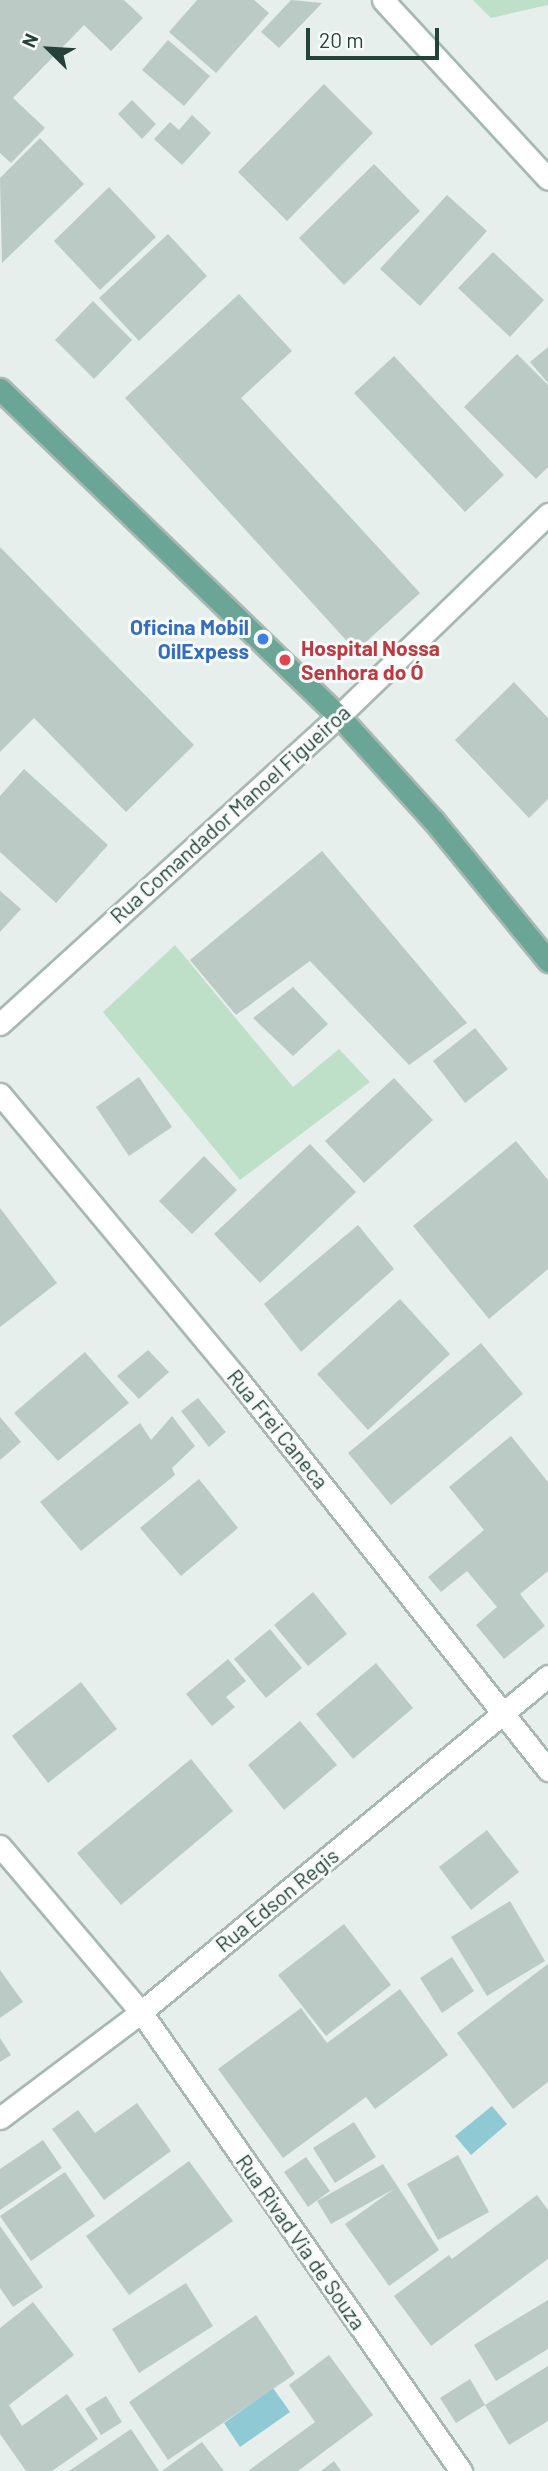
<!DOCTYPE html>
<meta charset="utf-8">
<style>
body{margin:0}
#map{position:relative;width:548px;height:2471px;overflow:hidden;background:#e6efeb;font-family:Barlow,sans-serif}
div>[style]{position:absolute}
[style*='--x']{left:calc(var(--x)*1px);top:calc(var(--y)*1px);width:calc(var(--w)*1px);rotate:calc(var(--a)*1deg)}
.green>*{inset:0;background:#bfe0c8}
.water>*{inset:0;background:#8ec9d4}
.building>*{inset:0;background:#bbcac4}
.roads{filter:drop-shadow(2px 0 #a8b8b2) drop-shadow(-2px 0 #a8b8b2) drop-shadow(0 2px #a8b8b2) drop-shadow(0 -2px #a8b8b2)}
.street>*{height:21px;margin:-10.5px;padding:0 10.5px;transform-origin:10.5px;border-radius:10.5px;background:#fff}
.primary>*{height:21px;margin:-10.5px;padding:0 10.5px;transform-origin:10.5px;border-radius:10.5px;background:#6aa596}
.dots>*{width:19px;height:19px;translate:-50% -50%;box-sizing:border-box;border:4px solid #f7fbf9;border-radius:50%}
span{translate:-50% -50%;white-space:nowrap;text-align:center;line-height:1.15;-webkit-text-stroke:6px #f7fbf9;paint-order:stroke}
.shop-label{font-size:21px;color:#366cbe;font-weight:700}
.right{translate:-100% -50%;text-align:right}
.health-label{font-size:21px;color:#be3a42;font-weight:700}
.left{translate:0 -50%;text-align:left}
.street-label{font-size:21px;color:#24423a}
.north{position:absolute;left:14px;top:14px;width:70px;height:70px;-webkit-text-stroke:5px #f7fbf9;paint-order:stroke;rotate:294deg;font-size:19px;font-weight:700;line-height:28px;text-align:center;color:#24423a}
.north::after{content:'';display:block;margin:auto;width:24px;height:32px;background:#24423a;clip-path:polygon(50% 0,100% 100%,50% 72%,0 100%)}
.scale{position:absolute;left:306px;top:28px;width:133px;height:32px;box-sizing:border-box;border:4px solid #24423a;border-top:0;padding-left:9px;font-size:21px;line-height:24px;white-space:nowrap;color:#24423a;-webkit-text-stroke:5px #f7fbf9;paint-order:stroke}
</style>
<div id="map">
<div class="green">
<div style="clip-path:polygon(473px 0,548px 0,548px 5px,491px 18px)"></div>
<div style="clip-path:polygon(175px 945px,293px 1087px,339px 1049px,370px 1082px,240px 1180px,103px 1012px)"></div>
</div>
<div class="water">
<div style="clip-path:polygon(492px 2106px,507px 2124px,471px 2155px,455px 2136px)"></div>
<div style="clip-path:polygon(273px 2388px,290px 2412px,240px 2447px,224px 2423px)"></div>
</div>
<div class="building">
<div style="clip-path:polygon(0 0,124px 0,143px 18px,111px 51px,84px 25px,13px 98px,45px 128px,11px 163px,0 153px)"></div>
<div style="clip-path:polygon(197px 0,254px 0,269px 13px,216px 73px,169px 32px)"></div>
<div style="clip-path:polygon(291px 0,322px 3px,279px 48px,261px 32px)"></div>
<div style="clip-path:polygon(168px 40px,210px 76px,184px 106px,142px 70px)"></div>
<div style="clip-path:polygon(324px 84px,373px 133px,287px 221px,238px 172px)"></div>
<div style="clip-path:polygon(132px 100px,156px 124px,142px 139px,118px 114px)"></div>
<div style="clip-path:polygon(192px 115px,211px 133px,182px 165px,154px 139px,170px 122px,179px 130px)"></div>
<div style="clip-path:polygon(40px 138px,84px 184px,2px 263px,0 178px)"></div>
<div style="clip-path:polygon(374px 164px,420px 211px,344px 285px,299px 238px)"></div>
<div style="clip-path:polygon(109px 187px,156px 237px,100px 290px,54px 241px)"></div>
<div style="clip-path:polygon(447px 195px,487px 231px,420px 306px,380px 269px)"></div>
<div style="clip-path:polygon(168px 234px,207px 276px,139px 341px,99px 298px)"></div>
<div style="clip-path:polygon(493px 252px,544px 300px,510px 337px,458px 288px)"></div>
<div style="clip-path:polygon(239px 294px,292px 351px,241px 398px,420px 593px,356px 651px,125px 398px)"></div>
<div style="clip-path:polygon(93px 301px,132px 340px,94px 379px,55px 340px)"></div>
<div style="clip-path:polygon(548px 347px,548px 383px,530px 362px)"></div>
<div style="clip-path:polygon(517px 354px,548px 385px,548px 467px,536px 479px,464px 407px)"></div>
<div style="clip-path:polygon(394px 356px,504px 475px,465px 512px,354px 393px)"></div>
<div style="clip-path:polygon(0 547px,194px 745px,126px 812px,34px 718px,0 752px)"></div>
<div style="clip-path:polygon(514px 682px,548px 718px,548px 799px,529px 818px,455px 740px)"></div>
<div style="clip-path:polygon(24px 769px,108px 845px,56px 903px,0 852px,0 796px)"></div>
<div style="clip-path:polygon(322px 851px,467px 1023px,409px 1065px,310px 961px,236px 1015px,190px 960px)"></div>
<div style="clip-path:polygon(0 891px,21px 909px,0 932px)"></div>
<div style="clip-path:polygon(293px 987px,328px 1024px,293px 1056px,253px 1018px)"></div>
<div style="clip-path:polygon(475px 1028px,508px 1069px,465px 1103px,433px 1061px)"></div>
<div style="clip-path:polygon(139px 1077px,172px 1127px,129px 1156px,96px 1107px)"></div>
<div style="clip-path:polygon(394px 1078px,433px 1120px,364px 1183px,325px 1141px)"></div>
<div style="clip-path:polygon(516px 1141px,548px 1180px,548px 1269px,489px 1319px,413px 1226px)"></div>
<div style="clip-path:polygon(310px 1144px,356px 1192px,260px 1283px,214px 1234px)"></div>
<div style="clip-path:polygon(204px 1156px,237px 1190px,192px 1234px,159px 1201px)"></div>
<div style="clip-path:polygon(0 1208px,57px 1283px,0 1327px)"></div>
<div style="clip-path:polygon(358px 1225px,394px 1269px,301px 1352px,264px 1304px)"></div>
<div style="clip-path:polygon(400px 1299px,450px 1354px,368px 1430px,317px 1374px)"></div>
<div style="clip-path:polygon(481px 1343px,523px 1394px,391px 1505px,348px 1453px)"></div>
<div style="clip-path:polygon(148px 1350px,169px 1372px,139px 1399px,117px 1376px)"></div>
<div style="clip-path:polygon(85px 1352px,129px 1403px,58px 1461px,14px 1413px)"></div>
<div style="clip-path:polygon(198px 1398px,226px 1432px,209px 1447px,181px 1411px)"></div>
<div style="clip-path:polygon(172px 1416px,195px 1446px,172px 1468px,175px 1475px,81px 1551px,40px 1502px,140px 1423px,151px 1440px)"></div>
<div style="clip-path:polygon(0 1417px,21px 1442px,0 1460px)"></div>
<div style="clip-path:polygon(511px 1436px,548px 1482px,548px 1571px,520px 1594px,545px 1626px,504px 1659px,476px 1625px,497px 1607px,467px 1571px,441px 1592px,428px 1577px,484px 1530px,449px 1487px)"></div>
<div style="clip-path:polygon(199px 1479px,238px 1528px,181px 1576px,140px 1528px)"></div>
<div style="clip-path:polygon(313px 1592px,347px 1634px,308px 1666px,274px 1625px)"></div>
<div style="clip-path:polygon(270px 1629px,302px 1668px,266px 1698px,234px 1659px)"></div>
<div style="clip-path:polygon(228px 1659px,246px 1681px,226px 1697px,235px 1707px,212px 1726px,186px 1694px)"></div>
<div style="clip-path:polygon(376px 1663px,413px 1708px,353px 1759px,316px 1714px)"></div>
<div style="clip-path:polygon(81px 1682px,117px 1729px,48px 1783px,12px 1736px)"></div>
<div style="clip-path:polygon(300px 1721px,337px 1765px,284px 1810px,248px 1765px)"></div>
<div style="clip-path:polygon(191px 1759px,233px 1811px,121px 1905px,77px 1853px)"></div>
<div style="clip-path:polygon(487px 1830px,519px 1872px,471px 1910px,439px 1867px)"></div>
<div style="clip-path:polygon(510px 1901px,545px 1961px,487px 1996px,451px 1937px)"></div>
<div style="clip-path:polygon(344px 1924px,391px 1985px,326px 2036px,278px 1975px)"></div>
<div style="clip-path:polygon(452px 1957px,474px 1991px,442px 2013px,420px 1978px)"></div>
<div style="clip-path:polygon(548px 1964px,548px 2082px,513px 2109px,457px 2033px)"></div>
<div style="clip-path:polygon(0 1970px,23px 2002px,0 2018px)"></div>
<div style="clip-path:polygon(400px 1989px,448px 2055px,375px 2109px,366px 2097px,283px 2158px,218px 2069px,301px 2008px,327px 2043px)"></div>
<div style="clip-path:polygon(0 2038px,11px 2055px,0 2062px)"></div>
<div style="clip-path:polygon(137px 2103px,171px 2151px,104px 2200px,52px 2129px,78px 2110px,95px 2133px)"></div>
<div style="clip-path:polygon(354px 2122px,376px 2157px,335px 2183px,313px 2148px)"></div>
<div style="clip-path:polygon(43px 2140px,62px 2168px,0 2210px,0 2169px)"></div>
<div style="clip-path:polygon(458px 2155px,489px 2212px,438px 2240px,407px 2184px)"></div>
<div style="clip-path:polygon(306px 2157px,330px 2191px,308px 2207px,284px 2172px)"></div>
<div style="clip-path:polygon(189px 2161px,233px 2221px,129px 2295px,86px 2236px)"></div>
<div style="clip-path:polygon(383px 2164px,439px 2250px,389px 2286px,345px 2224px,394px 2189px,331px 2224px,317px 2201px)"></div>
<div style="clip-path:polygon(65px 2172px,95px 2216px,31px 2261px,0 2216px)"></div>
<div style="clip-path:polygon(537px 2195px,548px 2210px,548px 2259px,431px 2346px,394px 2296px,449px 2255px,452px 2259px)"></div>
<div style="clip-path:polygon(0 2226px,43px 2287px,13px 2307px,0 2288px)"></div>
<div style="clip-path:polygon(186px 2283px,213px 2326px,139px 2373px,112px 2329px)"></div>
<div style="clip-path:polygon(548px 2300px,548px 2349px,496px 2381px,474px 2345px)"></div>
<div style="clip-path:polygon(33px 2302px,74px 2355px,9px 2405px,22px 2426px,67px 2394px,98px 2439px,52px 2471px,26px 2471px,0 2434px,0 2328px)"></div>
<div style="clip-path:polygon(256px 2315px,295px 2374px,168px 2460px,129px 2402px)"></div>
<div style="clip-path:polygon(329px 2355px,373px 2415px,298px 2471px,248px 2471px,315px 2422px,289px 2385px)"></div>
<div style="clip-path:polygon(548px 2366px,548px 2421px,509px 2445px,485px 2405px)"></div>
<div style="clip-path:polygon(470px 2379px,485px 2405px,456px 2423px,440px 2398px)"></div>
<div style="clip-path:polygon(106px 2396px,122px 2422px,101px 2435px,85px 2409px)"></div>
<div style="clip-path:polygon(131px 2429px,159px 2471px,69px 2471px)"></div>
<div style="clip-path:polygon(202px 2442px,224px 2471px,162px 2471px,192px 2449px)"></div>
<div style="clip-path:polygon(334px 2461px,341px 2471px,321px 2471px)"></div>
</div>
<div class="roads">
<div class="street">
<div style="--x:383;--y:0;--w:243;--a:47.3"></div>
<div style="--x:0;--y:1024;--w:458;--a:-42.3"></div>
<div style="--x:339;--y:716;--w:291;--a:-44"></div>
<div style="--x:0;--y:1094;--w:368;--a:50.2"></div>
<div style="--x:236;--y:1377;--w:502;--a:51.55"></div>
<div style="--x:0;--y:1846;--w:218;--a:49.7"></div>
<div style="--x:141;--y:2012;--w:560;--a:55.12"></div>
<div style="--x:0;--y:2118;--w:176;--a:-36.9"></div>
<div style="--x:141;--y:2012;--w:528;--a:-39.54"></div>
</div>
<div class="primary">
<div style="--x:0;--y:389;--w:471;--a:44"></div>
<div style="--x:339;--y:716;--w:142;--a:47.9"></div>
<div style="--x:434;--y:821;--w:181;--a:50.8"></div>
</div>
</div>
<div class="dots">
<div style="left:263px;top:639px;background:#3f7fe0"></div>
<div style="left:285px;top:660px;background:#e0444e"></div>
</div>
<div class="shop-label">
<span class="right" style="left:249px;top:639px">Oficina Mobil<br>OilExpess</span>
</div>
<div class="health-label">
<span class="left" style="left:301px;top:660px">Hospital Nossa<br>Senhora do Ó</span>
</div>
<div class="street-label">
<span style="left:230px;top:814px;rotate:-42deg">Rua Comandador Manoel Figueiroa</span>
<span style="left:278px;top:1429px;rotate:51deg">Rua Frei Caneca</span>
<span style="left:277px;top:1900px;rotate:-39deg">Rua Edson Regis</span>
<span style="left:301px;top:2242px;rotate:55deg">Rua Rivad Via de Souza</span>
</div>
<div class="north">N</div>
<div class="scale">20 m</div>
</div>
